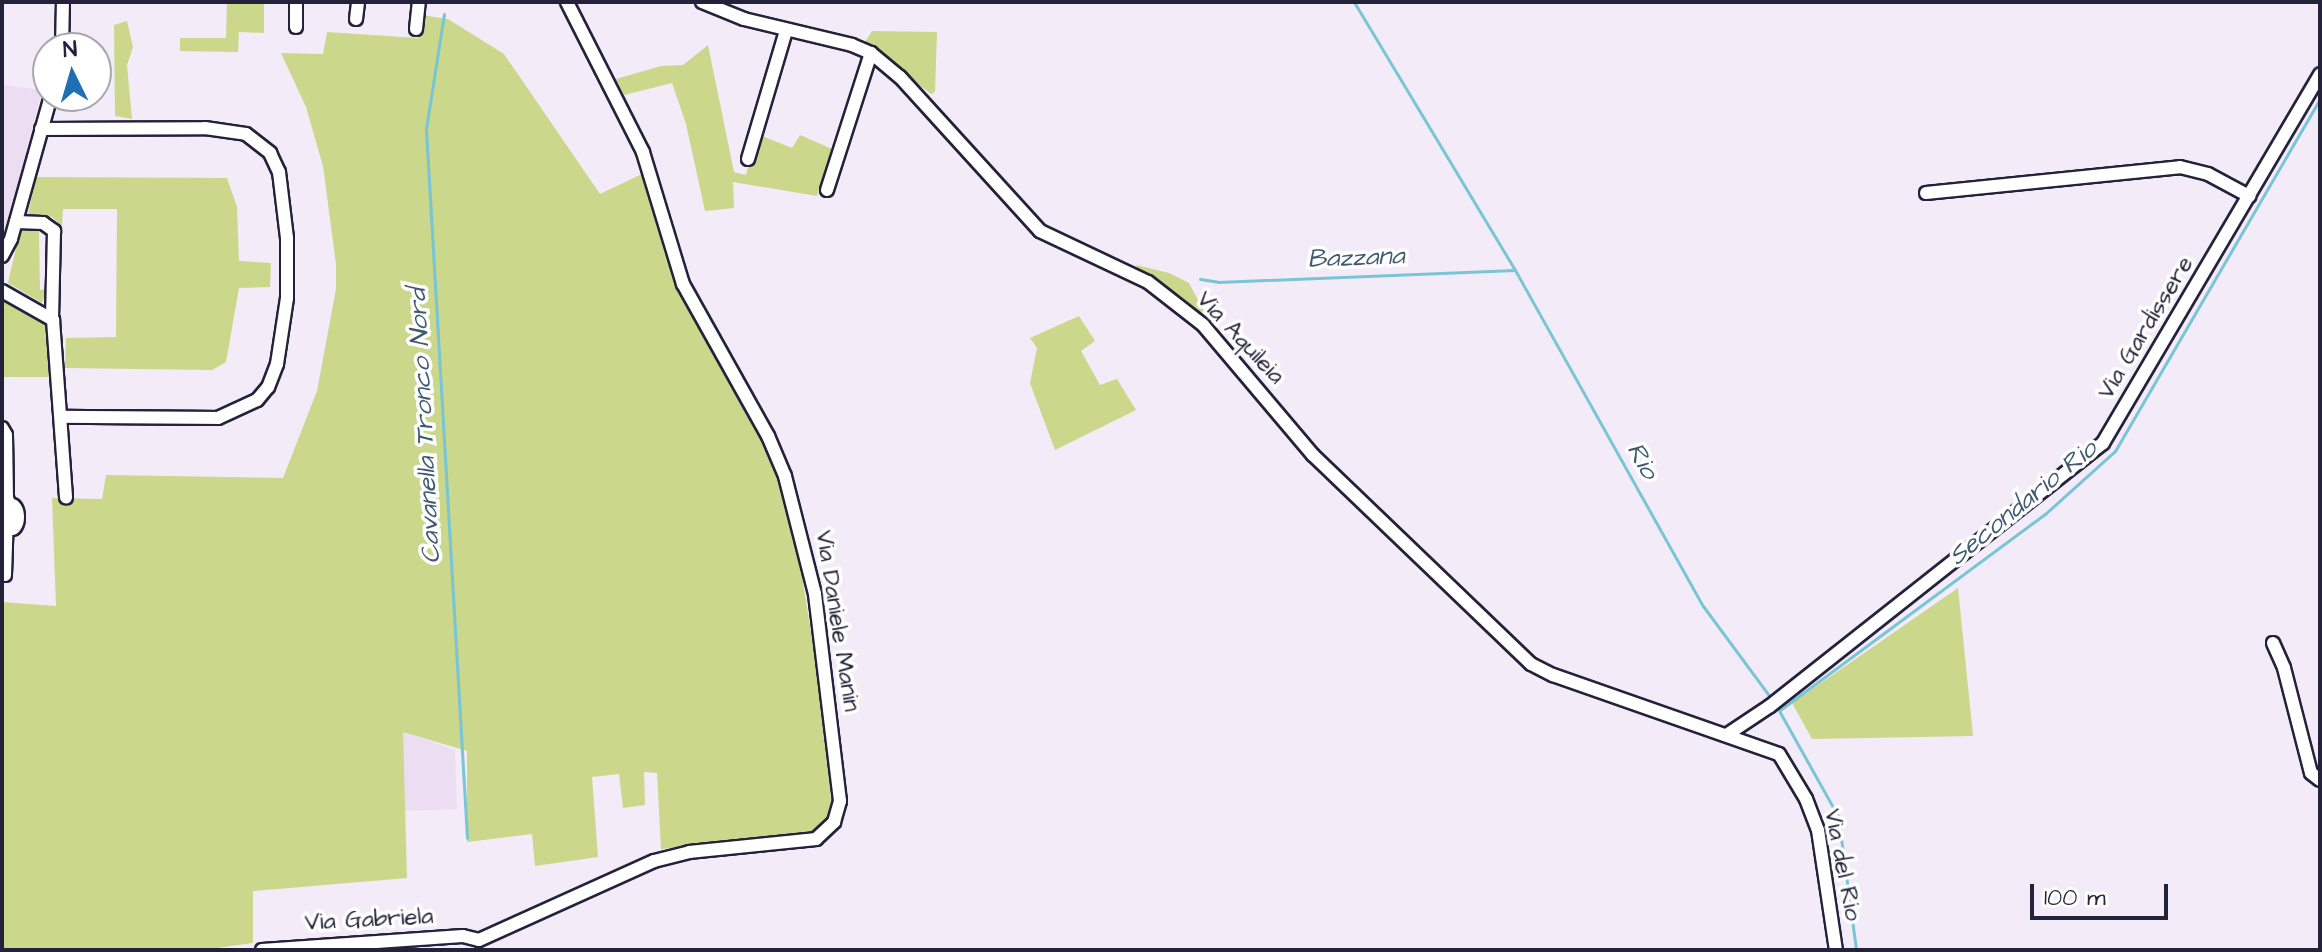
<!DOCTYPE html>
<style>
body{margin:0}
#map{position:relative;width:2322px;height:952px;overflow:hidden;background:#f4ebf8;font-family:"Architects Daughter",sans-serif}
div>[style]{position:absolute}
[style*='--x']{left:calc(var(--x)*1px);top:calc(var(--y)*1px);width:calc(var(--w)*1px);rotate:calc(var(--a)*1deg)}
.built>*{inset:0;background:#ecddf3}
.green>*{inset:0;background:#cbd78a}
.stream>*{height:3px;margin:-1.5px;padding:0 1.5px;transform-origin:1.5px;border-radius:1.5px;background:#78c6d5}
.roads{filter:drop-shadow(2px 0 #22223b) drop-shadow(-2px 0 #22223b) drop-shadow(0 2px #22223b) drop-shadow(0 -2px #22223b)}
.minor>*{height:12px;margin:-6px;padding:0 6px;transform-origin:6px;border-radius:6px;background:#fff}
.minor>.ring{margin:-6px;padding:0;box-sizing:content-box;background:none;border:12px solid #fff;border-radius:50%}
span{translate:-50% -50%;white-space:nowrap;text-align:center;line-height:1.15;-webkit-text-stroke:7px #fff;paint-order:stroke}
.street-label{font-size:24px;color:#22223b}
.water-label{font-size:26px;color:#405b71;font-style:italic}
.frame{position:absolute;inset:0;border:4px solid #22223b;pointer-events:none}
.north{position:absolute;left:32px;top:32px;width:80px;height:80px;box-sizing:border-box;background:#fff;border:2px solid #a7a7b1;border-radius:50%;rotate:355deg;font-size:22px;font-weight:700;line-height:32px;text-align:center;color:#22223b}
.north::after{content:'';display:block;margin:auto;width:28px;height:36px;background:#1f6fb2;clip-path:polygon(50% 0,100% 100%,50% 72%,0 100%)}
.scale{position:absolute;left:2030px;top:884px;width:138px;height:36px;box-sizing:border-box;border:4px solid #22223b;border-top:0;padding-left:10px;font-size:24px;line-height:28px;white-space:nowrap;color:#22223b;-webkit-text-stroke:6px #fff;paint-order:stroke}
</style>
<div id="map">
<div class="built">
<div style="clip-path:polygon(2px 85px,42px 90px,2px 245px)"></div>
<div style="clip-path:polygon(402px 731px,455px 750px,457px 809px,404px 811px)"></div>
</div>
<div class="green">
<div style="clip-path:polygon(227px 2px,264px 2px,264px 33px,239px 32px,238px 52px,180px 51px,180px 38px,226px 38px)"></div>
<div style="clip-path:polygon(421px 15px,448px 19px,504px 54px,600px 194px,644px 173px,664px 252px,683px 294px,757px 424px,792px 513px,829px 746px,831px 810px,823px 829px,805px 835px,661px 849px,657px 773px,644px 772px,645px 805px,623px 808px,619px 774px,592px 777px,598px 857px,535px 866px,532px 834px,467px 842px,467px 751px,403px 732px,407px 878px,253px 891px,253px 943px,202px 950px,2px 950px,2px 602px,56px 606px,52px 498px,102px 499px,106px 475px,283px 478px,317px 391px,336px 289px,336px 264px,323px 166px,306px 107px,281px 53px,323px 54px,327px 32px,418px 38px)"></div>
<div style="clip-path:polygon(127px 21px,133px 47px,127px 65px,132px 119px,115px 116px,114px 25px)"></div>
<div style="clip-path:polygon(872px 31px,937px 32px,935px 92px,931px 94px,865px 42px)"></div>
<div style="clip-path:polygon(708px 45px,734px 172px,746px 175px,757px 134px,792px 148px,800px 135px,832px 149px,817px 196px,733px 182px,734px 208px,705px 211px,686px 124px,672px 83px,624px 95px,616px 79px,661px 66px,683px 65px)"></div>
<div style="clip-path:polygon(36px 177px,227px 178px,237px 207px,239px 261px,271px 263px,270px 287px,239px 288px,226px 362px,212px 370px,65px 368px,66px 338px,116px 337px,117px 209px,63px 209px,62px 226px,52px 217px,28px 214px)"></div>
<div style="clip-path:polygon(20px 231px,39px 231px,40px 290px,47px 289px,42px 303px,8px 283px)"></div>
<div style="clip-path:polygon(1136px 265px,1169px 273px,1189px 283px,1204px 311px,1197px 313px,1180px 296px,1138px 271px)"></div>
<div style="clip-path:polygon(2px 300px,50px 324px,53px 377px,2px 377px)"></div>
<div style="clip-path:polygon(1079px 316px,1095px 341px,1081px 351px,1100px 385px,1117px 379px,1136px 410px,1055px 450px,1030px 383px,1037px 348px,1030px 338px)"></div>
<div style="clip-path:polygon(1958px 588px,1973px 736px,1812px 739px,1792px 703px)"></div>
</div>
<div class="stream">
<div style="--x:1354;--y:2;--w:313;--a:59"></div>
<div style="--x:1515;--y:270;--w:385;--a:60.8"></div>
<div style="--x:1703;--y:606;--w:118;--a:53.6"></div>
<div style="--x:444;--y:14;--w:116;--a:98.9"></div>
<div style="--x:426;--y:129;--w:710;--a:86.69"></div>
<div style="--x:1200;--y:279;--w:18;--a:9"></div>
<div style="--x:1218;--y:282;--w:297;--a:-2.3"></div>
<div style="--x:1777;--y:707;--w:125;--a:60.8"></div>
<div style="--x:1838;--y:816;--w:135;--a:82.3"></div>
<div style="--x:1780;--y:710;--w:330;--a:-36.5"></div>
<div style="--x:2045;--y:514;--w:94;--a:-42"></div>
<div style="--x:2115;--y:451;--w:407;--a:-59.8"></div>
</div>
<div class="roads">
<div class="minor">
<div style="--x:702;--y:2;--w:45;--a:22"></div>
<div style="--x:744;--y:19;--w:111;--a:13.5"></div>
<div style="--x:852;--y:45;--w:21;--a:23"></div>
<div style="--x:871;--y:53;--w:38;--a:40"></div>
<div style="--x:900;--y:77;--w:208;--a:47.7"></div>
<div style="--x:1040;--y:231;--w:119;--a:25.3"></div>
<div style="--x:1148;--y:282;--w:70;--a:38"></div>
<div style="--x:1203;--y:325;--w:170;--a:49.8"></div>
<div style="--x:1313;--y:455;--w:302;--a:43.8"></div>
<div style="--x:1531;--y:664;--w:25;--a:27"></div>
<div style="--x:1553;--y:675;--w:239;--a:19.3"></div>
<div style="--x:1779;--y:754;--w:52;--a:59"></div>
<div style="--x:1806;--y:799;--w:33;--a:69"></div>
<div style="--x:1818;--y:830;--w:121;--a:81.5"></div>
<div style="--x:356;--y:19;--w:17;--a:-83"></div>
<div style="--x:296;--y:27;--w:25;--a:-90"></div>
<div style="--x:416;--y:29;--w:27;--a:-84"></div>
<div style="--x:62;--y:48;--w:46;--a:-88.8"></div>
<div style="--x:41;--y:129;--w:164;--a:-0.3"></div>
<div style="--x:205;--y:128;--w:41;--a:8.3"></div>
<div style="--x:246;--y:134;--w:31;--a:38"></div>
<div style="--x:270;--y:153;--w:21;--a:65"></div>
<div style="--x:279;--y:172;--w:66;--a:83.1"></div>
<div style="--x:287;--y:238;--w:60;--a:90"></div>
<div style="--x:287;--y:298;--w:67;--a:98.6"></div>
<div style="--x:277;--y:364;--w:25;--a:111"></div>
<div style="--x:268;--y:387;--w:17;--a:130"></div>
<div style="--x:257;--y:400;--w:43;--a:155.2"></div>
<div style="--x:218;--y:418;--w:157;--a:-179.6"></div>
<div style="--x:748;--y:159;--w:134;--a:-73.5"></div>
<div style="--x:827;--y:190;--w:144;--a:-72.2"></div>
<div style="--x:1926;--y:193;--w:255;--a:-5.8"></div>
<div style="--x:2180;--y:167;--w:29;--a:14"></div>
<div style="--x:2208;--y:174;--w:47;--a:28.2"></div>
<div style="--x:16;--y:222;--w:27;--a:2"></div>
<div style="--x:43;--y:223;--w:14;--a:36"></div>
<div style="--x:54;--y:231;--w:86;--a:91.3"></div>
<div style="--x:2;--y:256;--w:19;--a:-62"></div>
<div style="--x:11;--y:239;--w:148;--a:-74.4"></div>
<div style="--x:2;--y:291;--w:59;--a:29.6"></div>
<div style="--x:53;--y:320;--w:178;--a:85.8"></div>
<div style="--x:2;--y:428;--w:8;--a:60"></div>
<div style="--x:6;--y:435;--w:63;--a:89.1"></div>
<div style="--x:7;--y:498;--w:8;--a:67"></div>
<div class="ring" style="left:5.5px;top:504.5px;width:-1px;height:-1px"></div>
<div style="--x:5;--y:575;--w:61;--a:-88.1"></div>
<div style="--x:2273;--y:643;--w:27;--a:66"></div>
<div style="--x:2284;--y:668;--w:108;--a:75.6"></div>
<div style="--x:2311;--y:773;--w:11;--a:38"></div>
<div style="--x:1728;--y:734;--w:50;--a:-33.7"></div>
<div style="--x:1770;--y:706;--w:424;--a:-38.3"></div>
<div style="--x:2103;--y:443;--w:428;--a:-59.5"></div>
<div style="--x:479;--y:940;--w:192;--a:-24.3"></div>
<div style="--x:654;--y:861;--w:36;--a:-14"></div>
<div style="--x:689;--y:852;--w:128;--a:-5.8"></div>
<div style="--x:816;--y:839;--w:25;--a:-43"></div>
<div style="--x:834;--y:822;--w:22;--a:-74"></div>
<div style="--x:840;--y:801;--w:209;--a:-96.9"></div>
<div style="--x:815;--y:594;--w:122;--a:-104.3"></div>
<div style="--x:785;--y:476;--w:43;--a:-113"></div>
<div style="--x:768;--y:436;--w:174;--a:-119.2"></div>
<div style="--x:683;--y:284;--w:138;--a:-106.9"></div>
<div style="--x:643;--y:152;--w:168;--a:-116.9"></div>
<div style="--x:262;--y:950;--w:201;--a:-4"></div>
<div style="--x:463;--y:936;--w:16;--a:14"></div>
</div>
</div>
<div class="street-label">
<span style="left:2146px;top:328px;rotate:-59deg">Via Gardissere</span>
<span style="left:1240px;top:338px;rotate:47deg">Via Aquileia</span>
<span style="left:837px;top:621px;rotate:81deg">Via Daniele Manin</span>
<span style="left:1842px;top:865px;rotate:79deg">Via del Rio</span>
<span style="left:369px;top:920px;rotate:-3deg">Via Gabriela</span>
</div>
<div class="water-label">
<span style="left:1356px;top:258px;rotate:-2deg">Bazzana</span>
<span style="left:425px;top:426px;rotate:-93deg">Cavanella Tronco Nord</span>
<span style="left:1642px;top:461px;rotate:61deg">Rio</span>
<span style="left:2023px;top:503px;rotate:-39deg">Secondario Rio</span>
</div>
<div class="frame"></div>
<div class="north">N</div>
<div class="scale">100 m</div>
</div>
